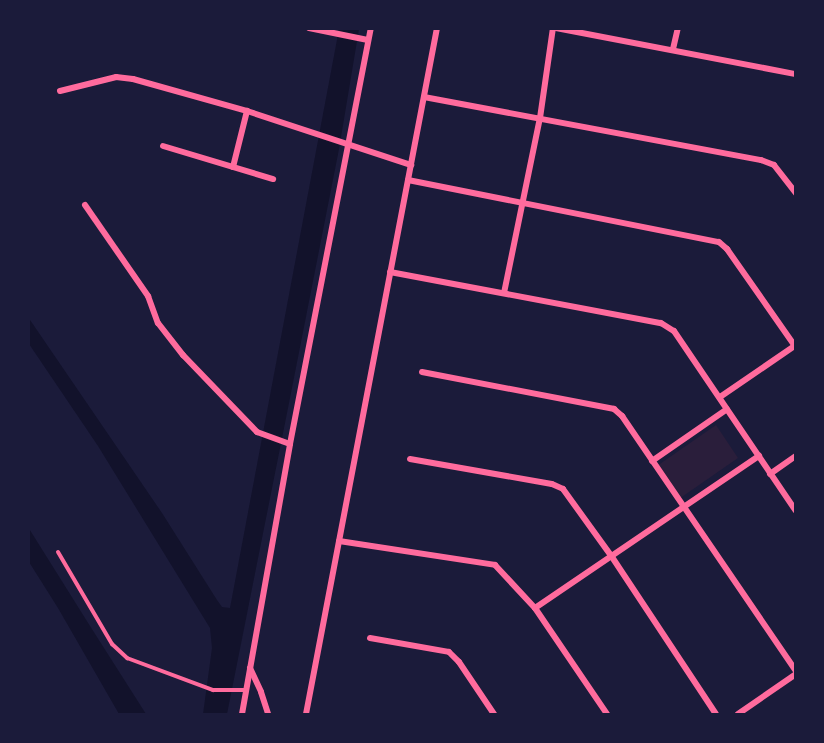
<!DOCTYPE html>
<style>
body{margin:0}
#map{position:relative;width:824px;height:743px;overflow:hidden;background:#1b1b3a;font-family:"Noto Sans",sans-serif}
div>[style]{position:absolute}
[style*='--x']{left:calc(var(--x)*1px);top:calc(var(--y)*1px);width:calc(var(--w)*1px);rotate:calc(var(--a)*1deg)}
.green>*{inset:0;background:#2a1e3b}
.water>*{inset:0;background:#12122b}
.service>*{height:4px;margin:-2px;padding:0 2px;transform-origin:2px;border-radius:2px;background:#ff6b9d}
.minor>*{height:6px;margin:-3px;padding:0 3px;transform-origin:3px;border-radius:3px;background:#ff6b9d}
span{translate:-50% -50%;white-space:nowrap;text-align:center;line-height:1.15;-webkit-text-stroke:6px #1b1b3a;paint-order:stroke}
.frame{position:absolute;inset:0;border:30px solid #1b1b3a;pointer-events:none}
</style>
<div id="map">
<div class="green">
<div style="clip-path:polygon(716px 425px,738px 458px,676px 501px,654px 468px)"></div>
</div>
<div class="water">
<div style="clip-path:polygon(339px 29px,359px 29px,339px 149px,290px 398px,227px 714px,203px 714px,212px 648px,210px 628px,98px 446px,29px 344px,28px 317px,162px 513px,217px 600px,222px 607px,230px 608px)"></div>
<div style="clip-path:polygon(28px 527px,90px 626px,146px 714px,119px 714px,58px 608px,29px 562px)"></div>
</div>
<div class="service">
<div style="--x:58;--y:552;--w:107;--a:59.6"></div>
<div style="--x:112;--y:644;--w:21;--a:43"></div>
<div style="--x:127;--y:658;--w:92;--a:20.4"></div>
<div style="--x:213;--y:690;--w:32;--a:0"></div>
</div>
<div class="minor">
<div style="--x:309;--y:28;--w:60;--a:11.5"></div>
<div style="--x:556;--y:28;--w:244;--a:10.9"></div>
<div style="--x:673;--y:49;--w:22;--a:-77"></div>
<div style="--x:60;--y:91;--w:58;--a:-14"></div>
<div style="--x:116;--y:77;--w:17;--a:7"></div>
<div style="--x:133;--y:79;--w:118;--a:15.7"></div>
<div style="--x:247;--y:111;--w:173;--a:18.2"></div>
<div style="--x:424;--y:97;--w:343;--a:10.6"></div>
<div style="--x:761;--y:160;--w:14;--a:21"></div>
<div style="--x:774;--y:165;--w:36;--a:52"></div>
<div style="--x:163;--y:146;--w:115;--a:16.7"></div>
<div style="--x:233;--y:167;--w:58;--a:-76"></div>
<div style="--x:408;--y:180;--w:317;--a:11.3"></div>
<div style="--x:719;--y:242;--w:11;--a:41"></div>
<div style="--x:727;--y:249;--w:118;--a:55"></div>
<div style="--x:85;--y:205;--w:111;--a:55.3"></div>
<div style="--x:148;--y:296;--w:29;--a:70"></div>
<div style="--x:158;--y:323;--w:41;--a:52"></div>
<div style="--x:183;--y:355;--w:107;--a:46.1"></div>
<div style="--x:257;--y:432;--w:35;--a:20"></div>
<div style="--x:390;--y:272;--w:276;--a:10.7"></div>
<div style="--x:661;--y:323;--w:15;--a:32"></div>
<div style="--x:674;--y:331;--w:217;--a:55.9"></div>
<div style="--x:504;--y:293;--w:179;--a:-78.4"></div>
<div style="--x:540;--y:118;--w:91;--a:-81.8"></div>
<div style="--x:422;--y:372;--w:196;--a:10.9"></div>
<div style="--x:614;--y:409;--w:11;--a:41"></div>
<div style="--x:622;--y:416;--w:309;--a:55.7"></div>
<div style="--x:720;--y:397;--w:92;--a:-34.4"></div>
<div style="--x:410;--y:459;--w:144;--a:10"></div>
<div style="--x:552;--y:484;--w:12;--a:24"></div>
<div style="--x:563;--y:489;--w:84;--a:54.2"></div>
<div style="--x:612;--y:557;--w:188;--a:56.5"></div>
<div style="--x:652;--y:461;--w:91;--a:-34.7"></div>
<div style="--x:770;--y:474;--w:32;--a:-35"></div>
<div style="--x:339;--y:541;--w:158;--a:8.7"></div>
<div style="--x:495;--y:565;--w:59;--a:47.1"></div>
<div style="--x:535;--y:608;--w:128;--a:55.8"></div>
<div style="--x:535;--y:608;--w:271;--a:-34.2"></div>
<div style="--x:370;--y:638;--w:80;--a:10"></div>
<div style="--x:449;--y:652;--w:14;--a:45"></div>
<div style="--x:459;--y:662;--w:63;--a:56.1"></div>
<div style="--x:250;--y:668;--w:26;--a:65"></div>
<div style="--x:261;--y:692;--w:23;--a:72"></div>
<div style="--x:242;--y:714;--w:274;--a:-79.9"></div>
<div style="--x:290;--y:444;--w:424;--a:-79"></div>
<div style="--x:306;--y:714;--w:698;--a:-79.19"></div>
<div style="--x:738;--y:714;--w:70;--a:-34.6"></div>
</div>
<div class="frame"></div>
</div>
